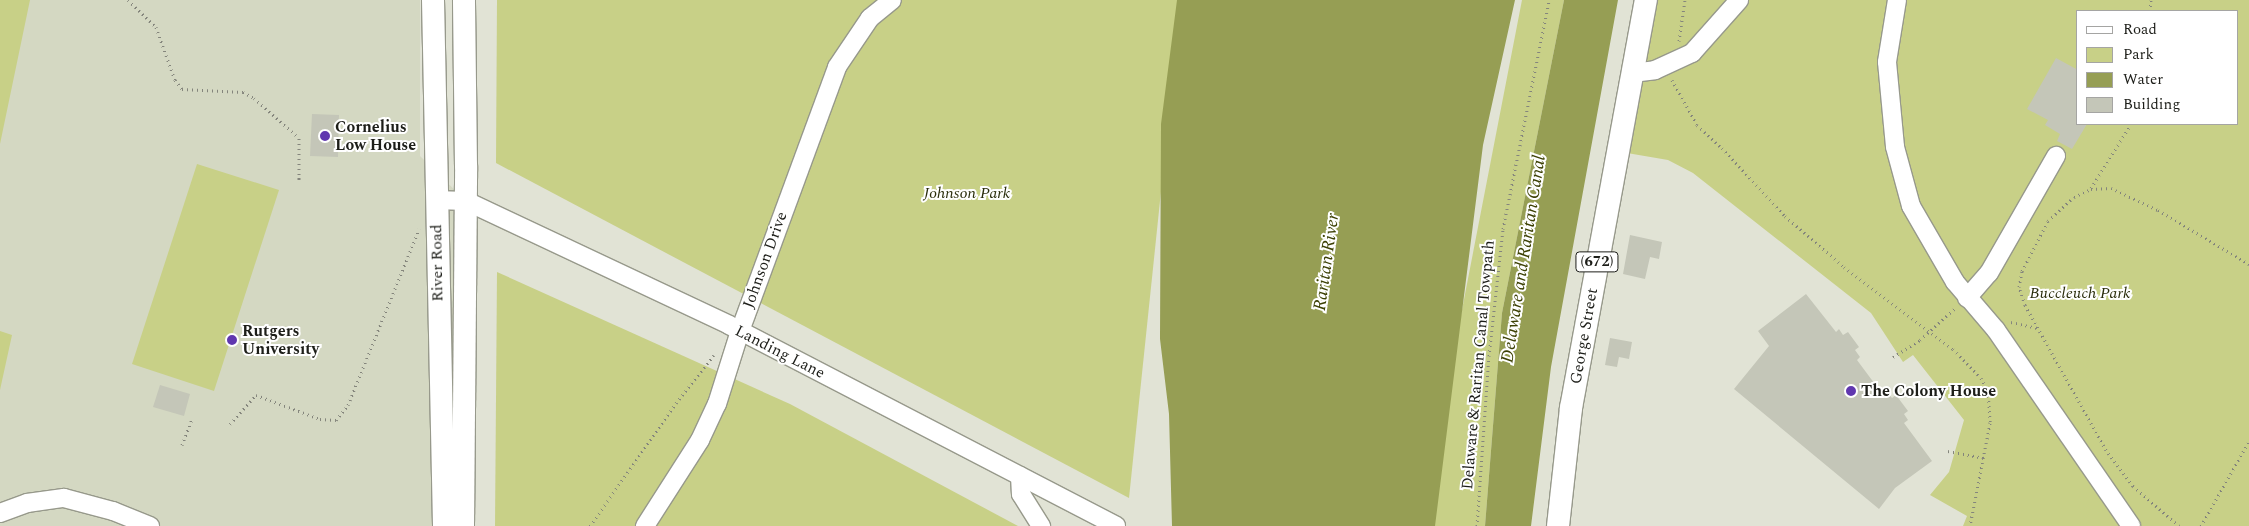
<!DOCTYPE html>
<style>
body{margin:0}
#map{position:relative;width:2249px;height:526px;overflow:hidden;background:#e1e3d5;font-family:Spectral,serif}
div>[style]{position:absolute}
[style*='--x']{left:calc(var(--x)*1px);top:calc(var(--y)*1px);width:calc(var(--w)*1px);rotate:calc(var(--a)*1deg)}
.built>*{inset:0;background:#d4d8c2}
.green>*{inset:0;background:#c8d087}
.water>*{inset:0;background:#969e54}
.building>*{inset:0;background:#c4c6b8}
.path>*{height:3px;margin-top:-1.5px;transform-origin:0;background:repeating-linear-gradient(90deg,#84857c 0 1px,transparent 0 5px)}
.roads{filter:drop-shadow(1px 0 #97998b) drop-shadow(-1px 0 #97998b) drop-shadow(0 1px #97998b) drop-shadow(0 -1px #97998b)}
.minor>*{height:18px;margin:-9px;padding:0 9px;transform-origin:9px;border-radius:9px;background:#fff}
.major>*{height:22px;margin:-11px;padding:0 11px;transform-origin:11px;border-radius:11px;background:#fff}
.dots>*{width:14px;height:14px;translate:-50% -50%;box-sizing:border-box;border:2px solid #fff;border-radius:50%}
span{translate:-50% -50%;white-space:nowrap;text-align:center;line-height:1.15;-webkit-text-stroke:4px #fff;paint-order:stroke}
.shield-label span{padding:1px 4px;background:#fff;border:1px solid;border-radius:4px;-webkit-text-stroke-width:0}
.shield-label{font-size:15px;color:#1d1e19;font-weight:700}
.poi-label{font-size:16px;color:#1d1e19;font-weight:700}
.left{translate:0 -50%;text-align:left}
.park-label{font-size:16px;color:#2a2d0b;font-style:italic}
.street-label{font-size:16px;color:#1d1e19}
.water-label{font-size:18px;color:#3c4004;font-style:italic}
.legend{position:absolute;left:2076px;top:10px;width:162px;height:115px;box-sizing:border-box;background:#fff;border:1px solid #a5a5a3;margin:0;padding:6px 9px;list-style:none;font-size:15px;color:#1d1e19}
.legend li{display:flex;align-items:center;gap:10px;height:25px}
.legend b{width:25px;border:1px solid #a5a5a3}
</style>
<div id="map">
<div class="built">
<div style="clip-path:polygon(0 0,420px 0,420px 156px,466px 201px,460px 526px,0 526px)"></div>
</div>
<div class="green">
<div style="clip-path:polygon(0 0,30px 0,0 144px)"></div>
<div style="clip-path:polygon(497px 0,1181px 0,1129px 498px,496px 163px)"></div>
<div style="clip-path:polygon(1522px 0,1564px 0,1502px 313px,1485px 526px,1434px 526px,1454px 351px)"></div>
<div style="clip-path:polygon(evenodd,1656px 0,2249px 0,2249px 526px,1963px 526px,1967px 516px,1930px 495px,1949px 472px,1964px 420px,1913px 355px,1903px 362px,1871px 313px,1693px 173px,1668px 160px,1627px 153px,1656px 0,2078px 11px,2238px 11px,2238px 124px,2078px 124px,2078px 11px)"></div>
<div style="clip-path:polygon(197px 164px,279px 190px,214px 391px,132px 364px)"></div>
<div style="clip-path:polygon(497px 272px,790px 404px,1018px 526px,495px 526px)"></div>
<div style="clip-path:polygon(0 331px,12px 335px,0 390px)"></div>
</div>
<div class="water">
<div style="clip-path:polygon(1177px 0,1515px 0,1483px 145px,1435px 526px,1172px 526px,1169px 414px,1160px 339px,1161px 124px)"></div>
<div style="clip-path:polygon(1564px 0,1618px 0,1551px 367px,1531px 526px,1485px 526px,1502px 313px)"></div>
</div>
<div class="building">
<div style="clip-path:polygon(2056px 58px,2078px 70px,2078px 124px,2087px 124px,2072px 149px,2057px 141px,2060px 134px,2045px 125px,2048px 120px,2027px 109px)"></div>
<div style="clip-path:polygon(312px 114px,339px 115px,338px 157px,310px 156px)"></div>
<div style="clip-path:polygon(1630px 235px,1662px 242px,1659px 259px,1650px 257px,1645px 279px,1623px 274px)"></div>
<div style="clip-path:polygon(1806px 294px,1836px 332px,1839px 329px,1843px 335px,1848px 332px,1859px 347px,1855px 350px,1860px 357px,1857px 360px,1883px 395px,1887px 392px,1892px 398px,1896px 395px,1908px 411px,1904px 414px,1908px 420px,1904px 423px,1932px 461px,1895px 488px,1879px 509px,1734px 389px,1769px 346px,1758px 331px)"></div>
<div style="clip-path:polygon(1610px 338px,1632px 342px,1629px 359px,1619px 357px,1617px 367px,1605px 365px)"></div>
<div style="clip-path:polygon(160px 385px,190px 394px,184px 416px,153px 407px)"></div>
</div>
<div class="path">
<div style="--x:128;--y:0;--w:39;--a:44"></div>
<div style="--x:156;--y:27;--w:56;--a:70.3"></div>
<div style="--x:175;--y:80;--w:11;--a:52"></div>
<div style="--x:182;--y:89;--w:61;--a:2.8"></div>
<div style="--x:243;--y:92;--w:13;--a:29"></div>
<div style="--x:254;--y:98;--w:60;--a:41.6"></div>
<div style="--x:299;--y:138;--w:44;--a:90"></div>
<div style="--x:2150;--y:11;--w:11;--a:-85"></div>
<div style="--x:1679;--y:41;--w:41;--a:-81.7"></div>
<div style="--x:1672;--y:80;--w:51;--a:60.9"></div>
<div style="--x:1697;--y:125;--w:34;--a:43"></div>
<div style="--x:1722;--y:148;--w:93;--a:47.2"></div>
<div style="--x:1785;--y:216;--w:78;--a:40.8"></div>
<div style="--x:1844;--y:267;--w:136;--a:37"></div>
<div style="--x:1953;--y:349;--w:40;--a:46"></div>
<div style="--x:1981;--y:378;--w:15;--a:62"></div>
<div style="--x:1988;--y:391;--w:32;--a:86"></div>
<div style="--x:1990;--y:423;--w:105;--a:101"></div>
<div style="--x:2091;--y:188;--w:75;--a:-58"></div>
<div style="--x:2011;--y:322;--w:28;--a:13"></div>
<div style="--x:1893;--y:357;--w:32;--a:-32"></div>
<div style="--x:1920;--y:340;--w:47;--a:-42.4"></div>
<div style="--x:230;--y:424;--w:39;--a:-48"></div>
<div style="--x:256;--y:395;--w:68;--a:20.6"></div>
<div style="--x:320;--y:419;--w:16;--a:4"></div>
<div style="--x:336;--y:420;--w:19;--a:-51"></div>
<div style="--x:348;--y:405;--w:190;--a:-68"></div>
<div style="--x:182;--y:445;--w:28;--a:-69"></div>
<div style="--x:1948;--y:451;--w:38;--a:11"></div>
<div style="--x:590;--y:526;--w:150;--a:-55"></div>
<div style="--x:676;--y:403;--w:61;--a:-51.6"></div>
<div style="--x:1477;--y:526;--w:170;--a:-86"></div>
<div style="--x:1489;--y:356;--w:128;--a:-83.7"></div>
<div style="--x:1503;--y:229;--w:234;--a:-78.6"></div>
<div style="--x:2179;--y:526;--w:61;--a:-139"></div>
<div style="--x:2133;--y:486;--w:45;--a:-126.9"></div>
<div style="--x:2106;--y:450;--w:166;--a:-119.2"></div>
<div style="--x:2025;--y:305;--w:19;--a:-108"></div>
<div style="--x:2019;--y:287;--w:16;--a:-79"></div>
<div style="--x:2022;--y:271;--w:56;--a:-62.5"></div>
<div style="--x:2048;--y:221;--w:35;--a:-43"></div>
<div style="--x:2074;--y:197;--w:19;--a:-25"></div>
<div style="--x:2091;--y:189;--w:20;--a:-3"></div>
<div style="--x:2111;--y:188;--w:52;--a:25.1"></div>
<div style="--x:2158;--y:210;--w:106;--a:30.7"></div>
<div style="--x:2201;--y:526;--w:98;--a:-60.5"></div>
</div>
<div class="roads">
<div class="minor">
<div style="--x:1897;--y:0;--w:63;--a:99.2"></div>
<div style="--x:1887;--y:62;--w:85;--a:84.6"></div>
<div style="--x:1895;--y:147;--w:61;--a:74.8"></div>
<div style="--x:1911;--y:206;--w:88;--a:59.9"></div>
<div style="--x:1955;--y:282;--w:63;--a:49.5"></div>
<div style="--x:1996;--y:330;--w:238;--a:55.4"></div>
<div style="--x:1632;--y:73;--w:23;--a:-7"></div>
<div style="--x:1655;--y:70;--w:41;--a:-24.7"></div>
<div style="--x:1692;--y:53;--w:71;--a:-48.4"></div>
<div style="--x:436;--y:200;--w:30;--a:2"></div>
<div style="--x:466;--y:201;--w:291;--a:25.2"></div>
<div style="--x:729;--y:325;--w:436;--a:27.4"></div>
<div style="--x:1967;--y:298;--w:33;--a:-49"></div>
<div style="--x:1989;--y:273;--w:135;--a:-60.2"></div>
<div style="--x:1020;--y:476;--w:18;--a:87"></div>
<div style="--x:1021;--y:494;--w:38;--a:58"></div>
<div style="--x:0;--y:513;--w:29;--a:-20"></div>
<div style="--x:27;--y:503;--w:37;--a:-8"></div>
<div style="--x:64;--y:498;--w:51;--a:14.9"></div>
<div style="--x:113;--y:511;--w:40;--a:22"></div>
<div style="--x:645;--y:526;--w:102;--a:-57.4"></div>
<div style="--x:700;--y:440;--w:40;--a:-65"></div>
<div style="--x:717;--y:404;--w:77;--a:-72.5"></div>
<div style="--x:740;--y:331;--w:281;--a:-69.8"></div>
<div style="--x:837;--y:67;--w:59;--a:-56"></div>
<div style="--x:870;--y:18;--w:28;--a:-39"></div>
</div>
<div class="major">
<div style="--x:433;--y:0;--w:526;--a:88.8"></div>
<div style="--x:463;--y:526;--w:360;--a:-89.5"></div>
<div style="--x:466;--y:166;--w:166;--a:-90.7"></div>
<div style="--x:1558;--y:526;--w:119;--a:-83.7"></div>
<div style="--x:1571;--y:408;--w:415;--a:-79.6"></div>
</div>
</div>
<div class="dots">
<div style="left:325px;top:136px;background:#6037af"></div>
<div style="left:232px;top:340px;background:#6037af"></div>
<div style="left:1851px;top:391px;background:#6037af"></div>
</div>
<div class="shield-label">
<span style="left:1597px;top:262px">(672)</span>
</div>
<div class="poi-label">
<span class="left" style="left:335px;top:136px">Cornelius<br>Low House</span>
<span class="left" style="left:242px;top:340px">Rutgers<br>University</span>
<span class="left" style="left:1861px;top:391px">The Colony House</span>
</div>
<div class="park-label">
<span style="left:967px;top:193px">Johnson Park</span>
<span style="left:2080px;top:293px">Buccleuch Park</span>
</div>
<div class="street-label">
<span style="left:765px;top:260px;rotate:-70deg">Johnson Drive</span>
<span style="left:437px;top:263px;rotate:-91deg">River Road</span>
<span style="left:1584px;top:336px;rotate:-80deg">George Street</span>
<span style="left:780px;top:352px;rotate:27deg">Landing Lane</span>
<span style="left:1478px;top:365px;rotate:-85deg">Delaware &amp; Raritan Canal Towpath</span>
</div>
<div class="water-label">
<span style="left:1524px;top:259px;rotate:-81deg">Delaware and Raritan Canal</span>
<span style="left:1327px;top:262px;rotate:-82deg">Raritan River</span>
</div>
<ul class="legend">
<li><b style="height:6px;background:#fff"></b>Road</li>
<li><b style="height:14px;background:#c8d087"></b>Park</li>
<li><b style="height:14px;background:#969e54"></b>Water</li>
<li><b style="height:14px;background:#c4c6b8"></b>Building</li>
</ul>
</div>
